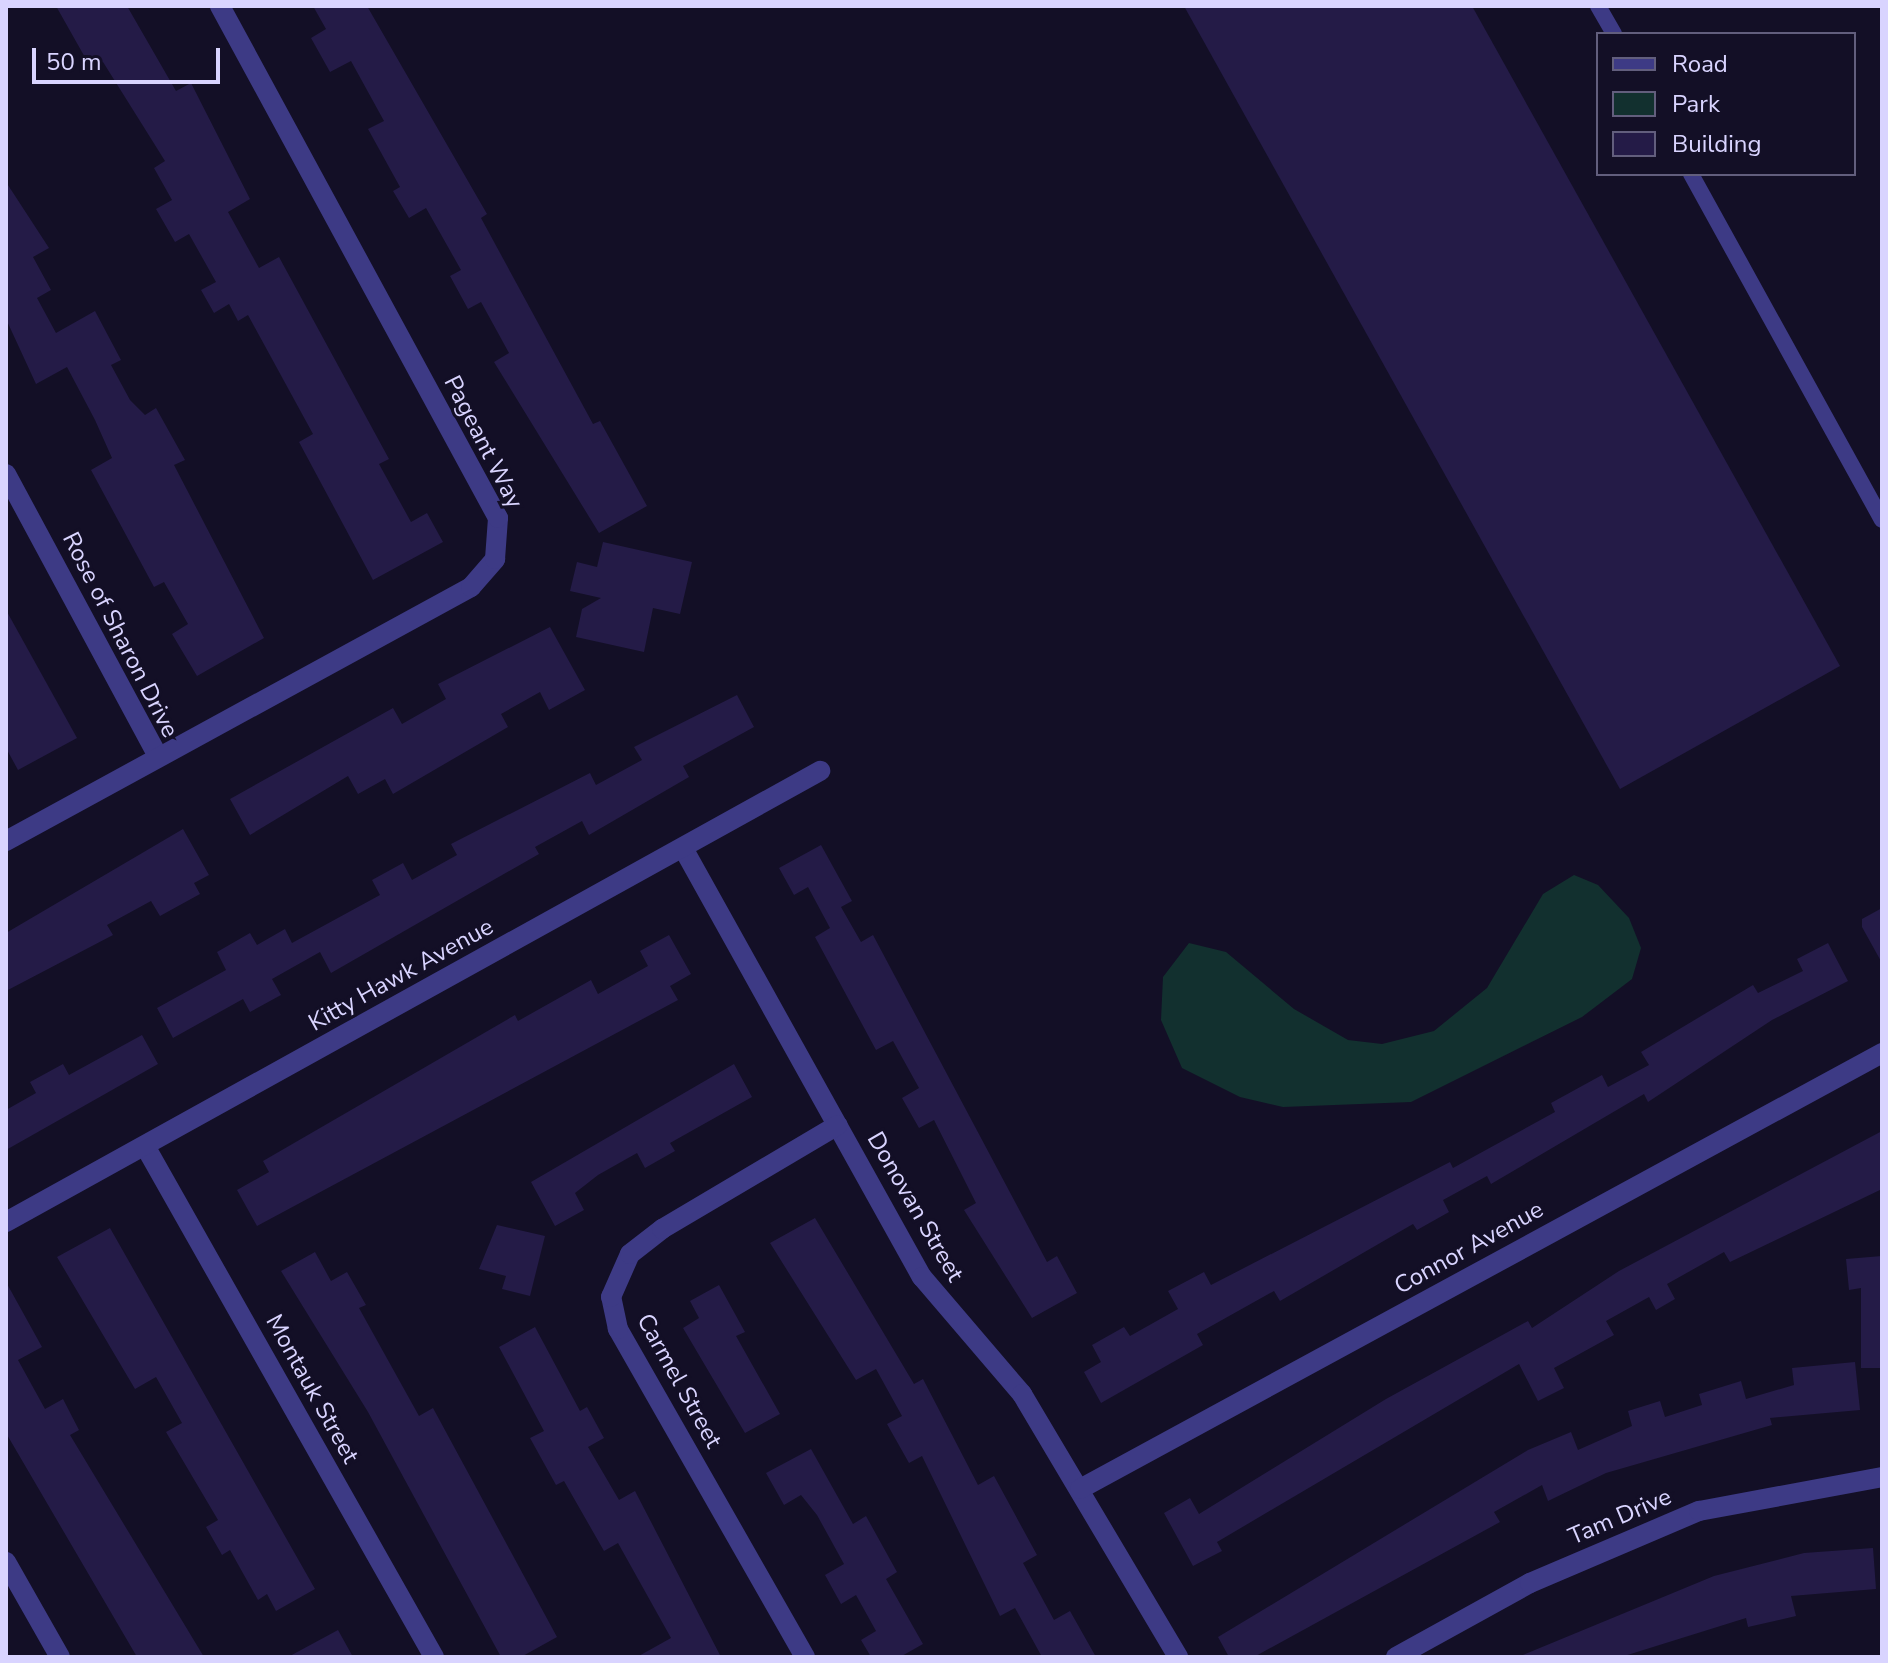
<!DOCTYPE html>
<style>
body{margin:0}
#map{position:relative;width:1888px;height:1663px;overflow:hidden;background:#130f26;font-family:"Nunito Sans",sans-serif}
div>[style]{position:absolute}
[style*='--x']{left:calc(var(--x)*1px);top:calc(var(--y)*1px);width:calc(var(--w)*1px);rotate:calc(var(--a)*1deg)}
.green>*{inset:0;background:#12302f}
.building>*{inset:0;background:#241b47}
.lane>*{height:16px;margin:-8px;padding:0 8px;transform-origin:8px;border-radius:8px;background:#3d3a85}
.street>*{height:20px;margin:-10px;padding:0 10px;transform-origin:10px;border-radius:10px;background:#3d3a85}
span{translate:-50% -50%;white-space:nowrap;text-align:center;line-height:1.15;-webkit-text-stroke:6px #130f26;paint-order:stroke}
.street-label{font-size:24px;color:#d9d4ff}
.frame{position:absolute;inset:0;border:8px solid #d9d4ff;pointer-events:none}
.legend{position:absolute;left:1596px;top:32px;width:260px;height:144px;box-sizing:border-box;background:#130f26;border:2px solid #625e7d;margin:0;padding:10px 14px;list-style:none;font-size:24px;color:#d9d4ff}
.legend li{display:flex;align-items:center;gap:16px;height:40px}
.legend b{width:40px;border:2px solid #625e7d}
.scale{position:absolute;left:32px;top:48px;width:188px;height:36px;box-sizing:border-box;border:4px solid #d9d4ff;border-top:0;padding-left:10px;font-size:24px;line-height:28px;white-space:nowrap;color:#d9d4ff;-webkit-text-stroke:6px #130f26;paint-order:stroke}
</style>
<div id="map">
<div class="green">
<div style="clip-path:polygon(1574px 875px,1598px 885px,1629px 918px,1641px 948px,1632px 979px,1582px 1017px,1411px 1102px,1283px 1107px,1240px 1097px,1182px 1068px,1161px 1020px,1163px 977px,1189px 943px,1226px 952px,1294px 1009px,1348px 1040px,1382px 1044px,1434px 1031px,1487px 988px,1543px 894px)"></div>
</div>
<div class="building">
<div style="clip-path:polygon(56px 6px,127px 6px,176px 91px,191px 83px,250px 199px,228px 212px,259px 268px,279px 257px,389px 459px,379px 464px,411px 522px,427px 513px,443px 542px,373px 580px,299px 442px,313px 434px,248px 315px,238px 321px,229px 304px,214px 313px,201px 290px,216px 282px,189px 234px,175px 242px,156px 209px,172px 200px,154px 168px,165px 161px,103px 62px,91px 68px)"></div>
<div style="clip-path:polygon(313px 6px,367px 6px,487px 214px,481px 218px,593px 424px,600px 421px,647px 506px,599px 533px,494px 362px,509px 353px,481px 302px,468px 309px,450px 276px,461px 270px,426px 208px,409px 218px,393px 191px,400px 187px,368px 129px,384px 121px,351px 61px,330px 72px,311px 38px,326px 29px)"></div>
<div style="clip-path:polygon(1184px 6px,1472px 6px,1840px 666px,1620px 789px)"></div>
<div style="clip-path:polygon(6px 182px,49px 248px,33px 257px,51px 290px,37px 298px,56px 333px,95px 311px,121px 360px,111px 365px,130px 400px,145px 415px,156px 408px,185px 460px,174px 465px,264px 638px,197px 676px,172px 634px,188px 624px,164px 582px,154px 587px,91px 470px,112px 458px,95px 420px,67px 367px,36px 384px,6px 319px)"></div>
<div style="clip-path:polygon(603px 542px,692px 562px,680px 614px,653px 608px,644px 652px,576px 637px,582px 609px,601px 598px,570px 591px,577px 562px,597px 567px)"></div>
<div style="clip-path:polygon(6px 610px,77px 738px,18px 770px,6px 748px)"></div>
<div style="clip-path:polygon(550px 627px,585px 690px,549px 710px,540px 692px,501px 714px,508px 727px,393px 794px,385px 779px,358px 794px,348px 776px,250px 835px,230px 799px,393px 708px,402px 724px,446px 699px,438px 684px)"></div>
<div style="clip-path:polygon(737px 695px,754px 727px,683px 766px,689px 777px,589px 835px,582px 821px,535px 847px,539px 854px,331px 973px,320px 952px,272px 979px,281px 995px,250px 1012px,243px 999px,173px 1038px,157px 1008px,226px 970px,217px 952px,250px 933px,257px 945px,285px 929px,292px 943px,380px 895px,372px 880px,403px 863px,412px 880px,457px 855px,451px 844px,590px 773px,596px 785px,642px 760px,634px 747px)"></div>
<div style="clip-path:polygon(183px 829px,209px 875px,194px 883px,200px 894px,160px 916px,151px 901px,107px 925px,113px 935px,6px 991px,6px 933px)"></div>
<div style="clip-path:polygon(821px 845px,852px 901px,841px 907px,861px 942px,873px 935px,1047px 1262px,1057px 1256px,1077px 1293px,1032px 1318px,964px 1210px,976px 1203px,934px 1120px,919px 1128px,902px 1098px,919px 1088px,893px 1041px,876px 1050px,815px 937px,830px 928px,808px 887px,794px 895px,779px 868px)"></div>
<div style="clip-path:polygon(1882px 908px,1882px 963px,1862px 927px,1862px 919px)"></div>
<div style="clip-path:polygon(669px 935px,691px 974px,670px 986px,678px 1000px,257px 1226px,237px 1190px,269px 1172px,263px 1161px,515px 1015px,518px 1021px,591px 980px,598px 994px,648px 966px,640px 951px)"></div>
<div style="clip-path:polygon(1828px 943px,1848px 981px,1772px 1020px,1648px 1102px,1644px 1094px,1491px 1184px,1487px 1176px,1443px 1200px,1449px 1212px,1417px 1230px,1413px 1224px,1280px 1301px,1274px 1291px,1197px 1334px,1203px 1345px,1101px 1403px,1084px 1372px,1101px 1362px,1092px 1345px,1124px 1327px,1130px 1336px,1178px 1309px,1168px 1291px,1204px 1272px,1211px 1285px,1450px 1162px,1453px 1168px,1555px 1112px,1551px 1103px,1602px 1075px,1608px 1087px,1649px 1065px,1641px 1052px,1753px 985px,1758px 993px,1803px 971px,1797px 959px)"></div>
<div style="clip-path:polygon(142px 1035px,158px 1064px,6px 1150px,6px 1110px,36px 1093px,30px 1082px,63px 1064px,69px 1075px)"></div>
<div style="clip-path:polygon(734px 1064px,752px 1097px,670px 1143px,675px 1151px,645px 1168px,637px 1153px,598px 1175px,575px 1193px,584px 1210px,555px 1226px,531px 1182px)"></div>
<div style="clip-path:polygon(1882px 1131px,1882px 1189px,1730px 1262px,1724px 1252px,1667px 1284px,1675px 1299px,1656px 1310px,1649px 1297px,1606px 1321px,1614px 1335px,1554px 1368px,1564px 1388px,1538px 1401px,1519px 1364px,1217px 1542px,1222px 1551px,1193px 1566px,1164px 1513px,1190px 1498px,1199px 1514px,1386px 1399px,1528px 1321px,1532px 1328px,1619px 1271px)"></div>
<div style="clip-path:polygon(815px 1218px,914px 1384px,923px 1379px,978px 1485px,994px 1476px,1037px 1555px,1023px 1563px,1054px 1620px,1070px 1611px,1096px 1657px,1042px 1657px,1015px 1608px,1000px 1616px,922px 1456px,909px 1463px,887px 1424px,902px 1416px,876px 1369px,856px 1380px,770px 1243px)"></div>
<div style="clip-path:polygon(497px 1225px,545px 1236px,530px 1296px,502px 1289px,506px 1276px,479px 1269px)"></div>
<div style="clip-path:polygon(110px 1228px,315px 1589px,276px 1611px,267px 1594px,258px 1600px,230px 1550px,222px 1555px,206px 1527px,218px 1520px,166px 1432px,182px 1423px,156px 1377px,135px 1389px,57px 1257px)"></div>
<div style="clip-path:polygon(315px 1252px,331px 1281px,347px 1272px,366px 1305px,359px 1308px,419px 1416px,433px 1408px,557px 1637px,521px 1657px,501px 1657px,368px 1412px,281px 1271px)"></div>
<div style="clip-path:polygon(1882px 1256px,1882px 1368px,1861px 1368px,1861px 1288px,1849px 1290px,1846px 1259px)"></div>
<div style="clip-path:polygon(6px 1282px,42px 1347px,18px 1360px,45px 1409px,63px 1399px,79px 1430px,70px 1435px,204px 1657px,137px 1657px,6px 1433px)"></div>
<div style="clip-path:polygon(719px 1285px,745px 1332px,736px 1336px,780px 1414px,745px 1433px,683px 1328px,699px 1318px,690px 1301px)"></div>
<div style="clip-path:polygon(535px 1327px,580px 1411px,587px 1407px,604px 1438px,588px 1447px,619px 1500px,635px 1491px,721px 1657px,637px 1657px,671px 1638px,618px 1543px,604px 1551px,564px 1481px,556px 1485px,530px 1438px,544px 1431px,499px 1347px)"></div>
<div style="clip-path:polygon(1855px 1362px,1860px 1410px,1770px 1418px,1772px 1425px,1606px 1473px,1548px 1501px,1542px 1485px,1494px 1512px,1500px 1522px,1254px 1657px,1229px 1657px,1218px 1637px,1528px 1450px,1571px 1432px,1578px 1450px,1632px 1426px,1628px 1411px,1660px 1401px,1665px 1417px,1702px 1405px,1699px 1394px,1741px 1381px,1746px 1399px,1794px 1385px,1792px 1368px)"></div>
<div style="clip-path:polygon(811px 1449px,853px 1524px,866px 1516px,897px 1572px,886px 1579px,923px 1644px,900px 1657px,871px 1657px,861px 1640px,876px 1631px,856px 1595px,841px 1604px,825px 1575px,844px 1564px,817px 1515px,801px 1495px,784px 1505px,766px 1473px)"></div>
<div style="clip-path:polygon(1873px 1548px,1876px 1589px,1791px 1596px,1796px 1616px,1748px 1627px,1746px 1618px,1621px 1657px,1518px 1657px,1714px 1576px,1804px 1553px)"></div>
<div style="clip-path:polygon(338px 1630px,353px 1657px,288px 1657px)"></div>
</div>
<div class="lane">
<div style="--x:1598;--y:6;--w:32;--a:60"></div>
<div style="--x:1691;--y:174;--w:395;--a:61.1"></div>
</div>
<div class="street">
<div style="--x:6;--y:474;--w:318;--a:61.7"></div>
<div style="--x:6;--y:841;--w:530;--a:-28.64"></div>
<div style="--x:471;--y:587;--w:37;--a:-49"></div>
<div style="--x:495;--y:559;--w:41;--a:-85.8"></div>
<div style="--x:498;--y:518;--w:583;--a:-118.5"></div>
<div style="--x:683;--y:848;--w:491;--a:60.9"></div>
<div style="--x:922;--y:1277;--w:154;--a:49.5"></div>
<div style="--x:1022;--y:1394;--w:306;--a:59.3"></div>
<div style="--x:145;--y:1146;--w:587;--a:60.51"></div>
<div style="--x:6;--y:1222;--w:931;--a:-28.99"></div>
<div style="--x:1080;--y:1489;--w:913;--a:-28.53"></div>
<div style="--x:6;--y:1562;--w:109;--a:60.4"></div>
<div style="--x:805;--y:1657;--w:378;--a:-119.7"></div>
<div style="--x:618;--y:1329;--w:33;--a:-102"></div>
<div style="--x:611;--y:1297;--w:47;--a:-66.2"></div>
<div style="--x:630;--y:1254;--w:41;--a:-38"></div>
<div style="--x:662;--y:1229;--w:204;--a:-30.6"></div>
<div style="--x:1396;--y:1657;--w:153;--a:-28.9"></div>
<div style="--x:1530;--y:1583;--w:184;--a:-23.1"></div>
<div style="--x:1699;--y:1511;--w:186;--a:-10.5"></div>
</div>
<div class="street-label">
<span style="left:483px;top:442px;rotate:63deg">Pageant Way</span>
<span style="left:120px;top:635px;rotate:63deg">Rose of Sharon Drive</span>
<span style="left:401px;top:975px;rotate:-29deg">Kitty Hawk Avenue</span>
<span style="left:915px;top:1207px;rotate:60deg">Donovan Street</span>
<span style="left:1469px;top:1248px;rotate:-29deg">Connor Avenue</span>
<span style="left:679px;top:1381px;rotate:61deg">Carmel Street</span>
<span style="left:312px;top:1389px;rotate:61deg">Montauk Street</span>
<span style="left:1620px;top:1517px;rotate:-23deg">Tam Drive</span>
</div>
<div class="frame"></div>
<ul class="legend">
<li><b style="height:10px;background:#3d3a85"></b>Road</li>
<li><b style="height:22px;background:#12302f"></b>Park</li>
<li><b style="height:22px;background:#241b47"></b>Building</li>
</ul>
<div class="scale">50 m</div>
</div>
